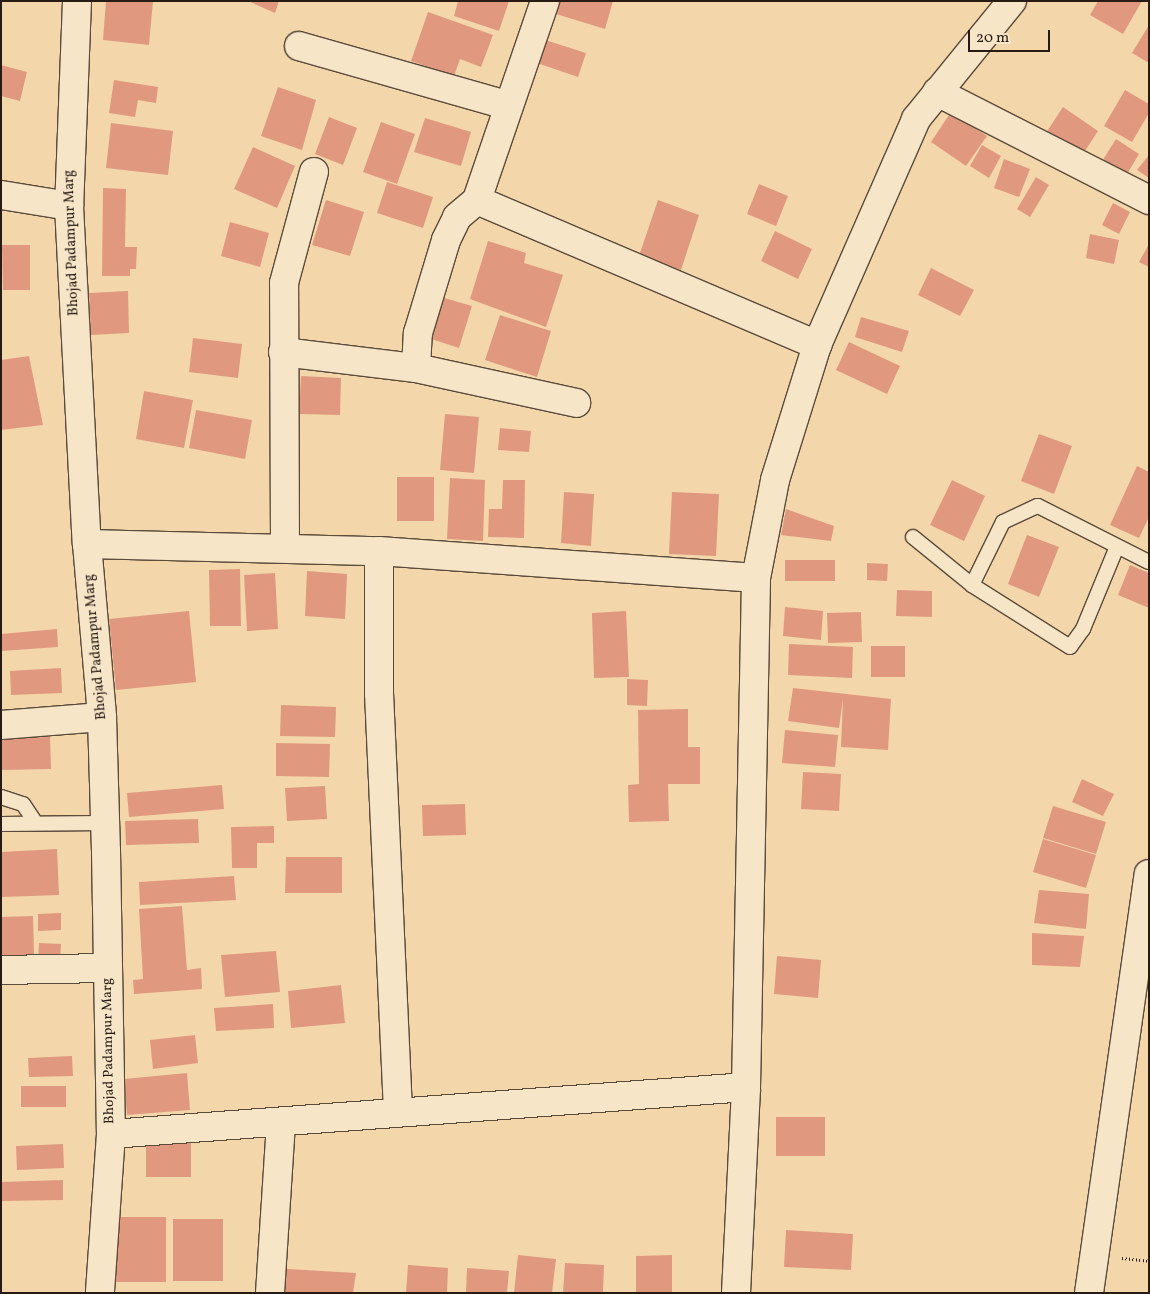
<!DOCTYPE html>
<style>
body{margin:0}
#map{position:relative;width:1150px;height:1294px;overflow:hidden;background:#f3d7ab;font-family:Vollkorn,serif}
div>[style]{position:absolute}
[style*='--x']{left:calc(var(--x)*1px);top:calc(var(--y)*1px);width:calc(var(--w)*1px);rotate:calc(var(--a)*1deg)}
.building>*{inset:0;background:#e0997f}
.path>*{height:3px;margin-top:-1.5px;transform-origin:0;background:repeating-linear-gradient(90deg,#271b14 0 1px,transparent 0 3.5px)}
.roads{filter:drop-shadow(1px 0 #5a4a3a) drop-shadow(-1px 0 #5a4a3a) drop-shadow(0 1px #5a4a3a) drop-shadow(0 -1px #5a4a3a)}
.lane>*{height:14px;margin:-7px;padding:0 7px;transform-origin:7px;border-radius:7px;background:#f7e5c8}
.street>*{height:28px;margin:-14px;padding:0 14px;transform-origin:14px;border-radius:14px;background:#f7e5c8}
.secondary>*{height:28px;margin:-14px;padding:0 14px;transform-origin:14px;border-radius:14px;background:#f7e5c8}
span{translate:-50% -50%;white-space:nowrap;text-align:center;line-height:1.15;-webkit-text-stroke:4px #f7e5c8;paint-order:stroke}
.street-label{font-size:14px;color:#271b14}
.frame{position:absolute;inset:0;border:2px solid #271b14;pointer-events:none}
.scale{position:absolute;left:968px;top:30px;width:82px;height:22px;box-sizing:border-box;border:2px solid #271b14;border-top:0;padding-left:6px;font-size:15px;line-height:18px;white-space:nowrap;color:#271b14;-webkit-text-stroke:4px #f7e5c8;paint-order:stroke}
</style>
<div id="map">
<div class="building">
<div style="clip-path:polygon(106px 1px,153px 1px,149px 45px,103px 40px)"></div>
<div style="clip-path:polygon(248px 1px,279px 1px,275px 13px)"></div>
<div style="clip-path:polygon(458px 1px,509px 1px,499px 31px,454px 16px)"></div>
<div style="clip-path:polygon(559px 1px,613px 1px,605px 29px,556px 14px)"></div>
<div style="clip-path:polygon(1098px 1px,1142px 1px,1123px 34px,1090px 15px)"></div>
<div style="clip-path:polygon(428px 12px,493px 35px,481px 67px,460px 59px,454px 76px,411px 61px)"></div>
<div style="clip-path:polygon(1149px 25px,1149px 63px,1132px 53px)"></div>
<div style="clip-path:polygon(542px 39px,586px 53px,578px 77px,534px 62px)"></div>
<div style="clip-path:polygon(1px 65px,27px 72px,20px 101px,1px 96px)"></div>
<div style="clip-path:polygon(114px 80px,158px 87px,156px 103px,138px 100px,135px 117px,109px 113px)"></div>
<div style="clip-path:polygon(278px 87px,316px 100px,302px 150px,261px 136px)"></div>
<div style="clip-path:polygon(1125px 90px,1149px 104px,1149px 113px,1132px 142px,1104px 126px)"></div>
<div style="clip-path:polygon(1063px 107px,1098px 131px,1081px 157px,1046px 133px)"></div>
<div style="clip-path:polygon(951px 112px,987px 136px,966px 166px,931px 142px)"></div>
<div style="clip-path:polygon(329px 117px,357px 128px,343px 165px,315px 154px)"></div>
<div style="clip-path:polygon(425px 118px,471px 132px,461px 166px,414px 152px)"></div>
<div style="clip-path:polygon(381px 122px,415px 134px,397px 184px,363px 172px)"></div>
<div style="clip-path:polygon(111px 123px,173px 131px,168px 175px,106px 168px)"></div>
<div style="clip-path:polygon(1116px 139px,1139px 154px,1123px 181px,1099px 166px)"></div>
<div style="clip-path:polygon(982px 145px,1001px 156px,989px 178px,970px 166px)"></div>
<div style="clip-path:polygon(253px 147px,295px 166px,277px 208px,234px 189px)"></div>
<div style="clip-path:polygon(1149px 155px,1149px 178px,1137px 170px)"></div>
<div style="clip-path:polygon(1004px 159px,1030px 169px,1019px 197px,994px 188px)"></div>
<div style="clip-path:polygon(1036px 177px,1049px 185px,1030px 217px,1017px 209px)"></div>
<div style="clip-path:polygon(387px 182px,433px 197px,423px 228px,377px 213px)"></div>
<div style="clip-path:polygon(759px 184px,788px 196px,776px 226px,747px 214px)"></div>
<div style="clip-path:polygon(103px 188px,126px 189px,125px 247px,137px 247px,136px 269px,130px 269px,130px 276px,102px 276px)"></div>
<div style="clip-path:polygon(326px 200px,364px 212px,350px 256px,312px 245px)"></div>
<div style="clip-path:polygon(658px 200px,699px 215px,681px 270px,639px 256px)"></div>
<div style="clip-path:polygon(1113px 203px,1130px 212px,1119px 234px,1102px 225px)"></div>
<div style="clip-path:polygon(230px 222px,269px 233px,260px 267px,221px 256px)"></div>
<div style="clip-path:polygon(775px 231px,812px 249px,798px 279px,761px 261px)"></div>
<div style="clip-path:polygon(1090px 234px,1119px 240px,1114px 264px,1086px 258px)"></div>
<div style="clip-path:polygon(488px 241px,526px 253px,524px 263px,563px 275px,546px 327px,470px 299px)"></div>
<div style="clip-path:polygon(1149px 244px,1149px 267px,1139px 262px)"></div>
<div style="clip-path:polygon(2px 245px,30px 245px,30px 290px,3px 290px)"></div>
<div style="clip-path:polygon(931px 268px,974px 290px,960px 316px,918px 295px)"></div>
<div style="clip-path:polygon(128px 291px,129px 333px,91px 335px,89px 293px)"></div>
<div style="clip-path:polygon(441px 297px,472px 306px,459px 348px,428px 338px)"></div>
<div style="clip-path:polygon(500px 315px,551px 331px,537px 377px,485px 360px)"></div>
<div style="clip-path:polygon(861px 317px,909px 331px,902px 352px,855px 337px)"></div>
<div style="clip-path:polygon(193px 338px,242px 344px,238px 378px,189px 372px)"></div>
<div style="clip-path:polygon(849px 342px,900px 366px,887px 394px,836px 370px)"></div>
<div style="clip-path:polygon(29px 356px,43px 425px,1px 430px,1px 360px)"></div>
<div style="clip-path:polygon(301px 376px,341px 378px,340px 415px,299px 414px)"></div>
<div style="clip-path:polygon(144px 391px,193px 400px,184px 448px,136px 439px)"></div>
<div style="clip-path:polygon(196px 410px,252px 420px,245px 459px,189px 448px)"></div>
<div style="clip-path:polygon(445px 414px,479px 417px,474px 473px,440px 470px)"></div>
<div style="clip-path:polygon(500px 428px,531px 431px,529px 452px,498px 450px)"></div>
<div style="clip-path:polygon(1039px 434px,1072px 446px,1054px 494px,1021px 481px)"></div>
<div style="clip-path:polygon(1137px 466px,1149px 472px,1149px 517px,1139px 538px,1110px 525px)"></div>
<div style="clip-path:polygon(397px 477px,434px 477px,434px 521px,397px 521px)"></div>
<div style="clip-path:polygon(450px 478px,485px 480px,483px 541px,447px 539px)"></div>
<div style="clip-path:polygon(503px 480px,525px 480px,524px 538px,488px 537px,489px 509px,502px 509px)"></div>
<div style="clip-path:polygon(952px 480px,985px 496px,964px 541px,930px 525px)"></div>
<div style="clip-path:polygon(564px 492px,594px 494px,591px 546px,561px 543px)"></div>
<div style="clip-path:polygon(672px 492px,719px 494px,716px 556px,669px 554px)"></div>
<div style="clip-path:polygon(786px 509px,834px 526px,831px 541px,781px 535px)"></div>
<div style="clip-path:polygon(1027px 535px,1059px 547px,1039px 597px,1008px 584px)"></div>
<div style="clip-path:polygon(785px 560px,835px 560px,835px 581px,785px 581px)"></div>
<div style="clip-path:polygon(867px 563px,888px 564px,887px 581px,867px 580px)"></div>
<div style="clip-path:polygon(1130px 565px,1149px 573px,1149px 608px,1118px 595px)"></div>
<div style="clip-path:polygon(240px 569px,241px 626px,210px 626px,209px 570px)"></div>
<div style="clip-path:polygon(307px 571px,347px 574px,345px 619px,305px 616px)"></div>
<div style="clip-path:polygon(275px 573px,278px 629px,247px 631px,244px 575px)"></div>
<div style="clip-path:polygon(897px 590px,932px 591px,932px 617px,896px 616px)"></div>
<div style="clip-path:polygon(785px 607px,823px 611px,821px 640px,783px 636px)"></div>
<div style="clip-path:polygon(189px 611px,196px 682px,116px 690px,109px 619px)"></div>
<div style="clip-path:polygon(626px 611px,629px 677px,594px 678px,592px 613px)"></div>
<div style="clip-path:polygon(861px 612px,862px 642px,828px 643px,827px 613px)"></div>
<div style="clip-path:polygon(57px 629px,58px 647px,1px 651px,1px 634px)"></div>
<div style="clip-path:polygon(789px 644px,853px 647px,852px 678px,788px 675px)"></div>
<div style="clip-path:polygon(871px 646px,905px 646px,905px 677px,871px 677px)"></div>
<div style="clip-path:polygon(61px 668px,62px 693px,11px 695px,10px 671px)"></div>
<div style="clip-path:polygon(627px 679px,648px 680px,647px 706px,627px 705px)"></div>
<div style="clip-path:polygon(793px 688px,891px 699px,888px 750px,841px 747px,843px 699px,839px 728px,788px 721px)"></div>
<div style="clip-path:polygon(281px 705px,336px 707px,335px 737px,280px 736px)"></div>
<div style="clip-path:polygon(688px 709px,688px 747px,700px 747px,700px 784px,668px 784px,669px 821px,629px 822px,628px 785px,639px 784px,638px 710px)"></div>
<div style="clip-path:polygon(785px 730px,838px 735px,835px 767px,782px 763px)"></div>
<div style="clip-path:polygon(50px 737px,51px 769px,1px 770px,1px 738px)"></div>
<div style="clip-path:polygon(276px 743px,330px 744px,329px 777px,276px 776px)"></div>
<div style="clip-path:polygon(803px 772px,841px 774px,839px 811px,801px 809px)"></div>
<div style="clip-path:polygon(1082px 779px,1114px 794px,1103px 816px,1072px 802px)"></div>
<div style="clip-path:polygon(222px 785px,224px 809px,129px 817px,127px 793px)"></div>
<div style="clip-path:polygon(325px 786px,327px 819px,287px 821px,285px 788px)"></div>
<div style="clip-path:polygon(465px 804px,466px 835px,423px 836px,422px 805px)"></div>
<div style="clip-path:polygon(1053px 806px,1106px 822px,1096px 854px,1043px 838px)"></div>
<div style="clip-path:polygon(198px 819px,199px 843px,126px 845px,125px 821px)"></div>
<div style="clip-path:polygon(274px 826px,274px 843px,257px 843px,257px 868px,232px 868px,231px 827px)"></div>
<div style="clip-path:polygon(1043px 839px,1096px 855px,1086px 888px,1033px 872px)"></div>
<div style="clip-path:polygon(57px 849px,59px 895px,2px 897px,1px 852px)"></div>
<div style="clip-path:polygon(286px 857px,342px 857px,342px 893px,285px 893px)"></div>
<div style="clip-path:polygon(234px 876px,236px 900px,140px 905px,139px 882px)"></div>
<div style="clip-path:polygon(1039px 890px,1089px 894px,1086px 929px,1034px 923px)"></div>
<div style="clip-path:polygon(182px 906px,187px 970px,201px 968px,202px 989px,134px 994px,133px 980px,143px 979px,139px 909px)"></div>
<div style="clip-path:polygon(61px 913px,61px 930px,38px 931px,38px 914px)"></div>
<div style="clip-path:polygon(33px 916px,34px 957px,1px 958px,1px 917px)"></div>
<div style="clip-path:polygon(1032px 933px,1084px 936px,1080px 967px,1032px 965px)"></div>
<div style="clip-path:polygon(39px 943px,61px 944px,60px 963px,38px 962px)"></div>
<div style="clip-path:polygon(276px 951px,280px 992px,225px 997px,221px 955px)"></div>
<div style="clip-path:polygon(777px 956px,821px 960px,818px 998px,774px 994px)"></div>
<div style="clip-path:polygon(341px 985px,345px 1023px,291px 1028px,288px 991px)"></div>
<div style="clip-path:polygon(273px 1004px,274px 1028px,216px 1031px,214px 1008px)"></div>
<div style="clip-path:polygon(195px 1035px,198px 1063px,153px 1069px,150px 1040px)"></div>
<div style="clip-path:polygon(72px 1056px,73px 1076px,29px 1077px,28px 1058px)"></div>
<div style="clip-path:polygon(187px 1073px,190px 1110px,127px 1115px,124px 1079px)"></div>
<div style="clip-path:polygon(21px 1086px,66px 1086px,66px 1107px,21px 1107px)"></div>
<div style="clip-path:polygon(776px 1117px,825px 1117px,825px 1156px,776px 1156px)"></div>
<div style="clip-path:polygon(146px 1139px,191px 1139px,191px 1177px,146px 1177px)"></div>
<div style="clip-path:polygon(63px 1144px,64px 1168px,17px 1170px,16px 1146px)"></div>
<div style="clip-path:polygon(63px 1180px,63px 1200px,1px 1201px,1px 1182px)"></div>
<div style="clip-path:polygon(116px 1217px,166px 1217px,166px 1282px,116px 1282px)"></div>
<div style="clip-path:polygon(173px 1219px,223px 1219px,223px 1281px,173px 1281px)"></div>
<div style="clip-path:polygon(786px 1230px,853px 1234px,851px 1270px,784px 1267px)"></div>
<div style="clip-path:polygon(518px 1255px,556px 1259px,552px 1293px,514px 1293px)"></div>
<div style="clip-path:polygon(672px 1255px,672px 1293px,636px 1293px,636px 1256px)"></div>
<div style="clip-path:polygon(565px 1263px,604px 1265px,603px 1293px,563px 1293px)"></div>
<div style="clip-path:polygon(408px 1265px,448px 1268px,447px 1293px,406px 1293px)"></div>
<div style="clip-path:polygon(271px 1268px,356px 1273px,353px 1293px,271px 1293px)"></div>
<div style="clip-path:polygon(467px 1268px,509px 1271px,507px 1293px,466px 1293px)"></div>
</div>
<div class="path">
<div style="--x:1122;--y:1258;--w:27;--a:6"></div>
</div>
<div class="roads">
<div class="lane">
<div style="--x:913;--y:537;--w:76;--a:39.1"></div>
<div style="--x:1116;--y:549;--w:87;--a:112.4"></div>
<div style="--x:1083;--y:629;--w:22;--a:126"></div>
<div style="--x:1070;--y:647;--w:116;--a:-147.7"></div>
<div style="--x:972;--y:585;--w:70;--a:-63.8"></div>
<div style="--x:1003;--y:522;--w:38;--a:-25"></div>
<div style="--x:1038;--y:506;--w:124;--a:26.8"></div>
<div style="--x:1;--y:797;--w:23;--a:18"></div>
<div style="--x:23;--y:804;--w:23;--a:56"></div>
<div style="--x:1;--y:824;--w:104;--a:-0.6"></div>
</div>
<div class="street">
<div style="--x:545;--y:1;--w:210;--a:108.9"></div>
<div style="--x:477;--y:200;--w:370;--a:23.1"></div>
<div style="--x:299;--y:46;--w:218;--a:15.9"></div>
<div style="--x:937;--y:92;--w:238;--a:27"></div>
<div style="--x:1;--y:195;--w:69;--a:9.2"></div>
<div style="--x:283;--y:352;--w:134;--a:6.9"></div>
<div style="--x:416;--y:368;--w:164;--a:12.3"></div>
<div style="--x:416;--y:368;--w:35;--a:-87"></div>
<div style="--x:418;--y:333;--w:97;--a:-73.2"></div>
<div style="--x:446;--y:240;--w:25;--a:-64"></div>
<div style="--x:457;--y:217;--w:26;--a:-40"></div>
<div style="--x:87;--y:544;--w:292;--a:1.4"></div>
<div style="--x:379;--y:551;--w:378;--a:4.1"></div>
<div style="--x:285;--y:547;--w:264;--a:-90.2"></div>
<div style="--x:284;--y:283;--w:115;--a:-74.9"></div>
<div style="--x:379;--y:551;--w:142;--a:90"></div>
<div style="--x:379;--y:693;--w:419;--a:87.4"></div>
<div style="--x:1;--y:725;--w:101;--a:-4.5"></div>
<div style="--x:1;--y:970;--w:107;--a:-1.1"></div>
<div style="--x:111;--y:1134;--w:637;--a:-4.23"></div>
<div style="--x:270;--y:1293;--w:169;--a:-86.3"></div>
<div style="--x:736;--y:1293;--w:206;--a:-87.2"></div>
<div style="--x:746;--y:1087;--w:509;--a:-88.87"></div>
<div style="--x:756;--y:578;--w:100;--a:-79"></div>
<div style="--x:775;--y:480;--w:141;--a:-72.7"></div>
<div style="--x:817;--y:345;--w:247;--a:-66.3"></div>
<div style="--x:916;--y:119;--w:152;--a:-50.9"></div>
<div style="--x:1089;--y:1293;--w:423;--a:-81.9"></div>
</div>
<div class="secondary">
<div style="--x:77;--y:1;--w:205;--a:92.2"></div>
<div style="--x:69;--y:206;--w:338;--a:87"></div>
<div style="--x:87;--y:544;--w:174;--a:85"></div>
<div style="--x:102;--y:717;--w:134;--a:88.3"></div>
<div style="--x:106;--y:851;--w:283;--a:89"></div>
<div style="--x:111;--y:1134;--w:159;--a:94"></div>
</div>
</div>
<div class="street-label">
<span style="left:72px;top:243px;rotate:-92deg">Bhojad Padampur Marg</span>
<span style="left:96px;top:647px;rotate:-95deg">Bhojad Padampur Marg</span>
<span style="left:109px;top:1051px;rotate:-91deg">Bhojad Padampur Marg</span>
</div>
<div class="frame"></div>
<div class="scale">20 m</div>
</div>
